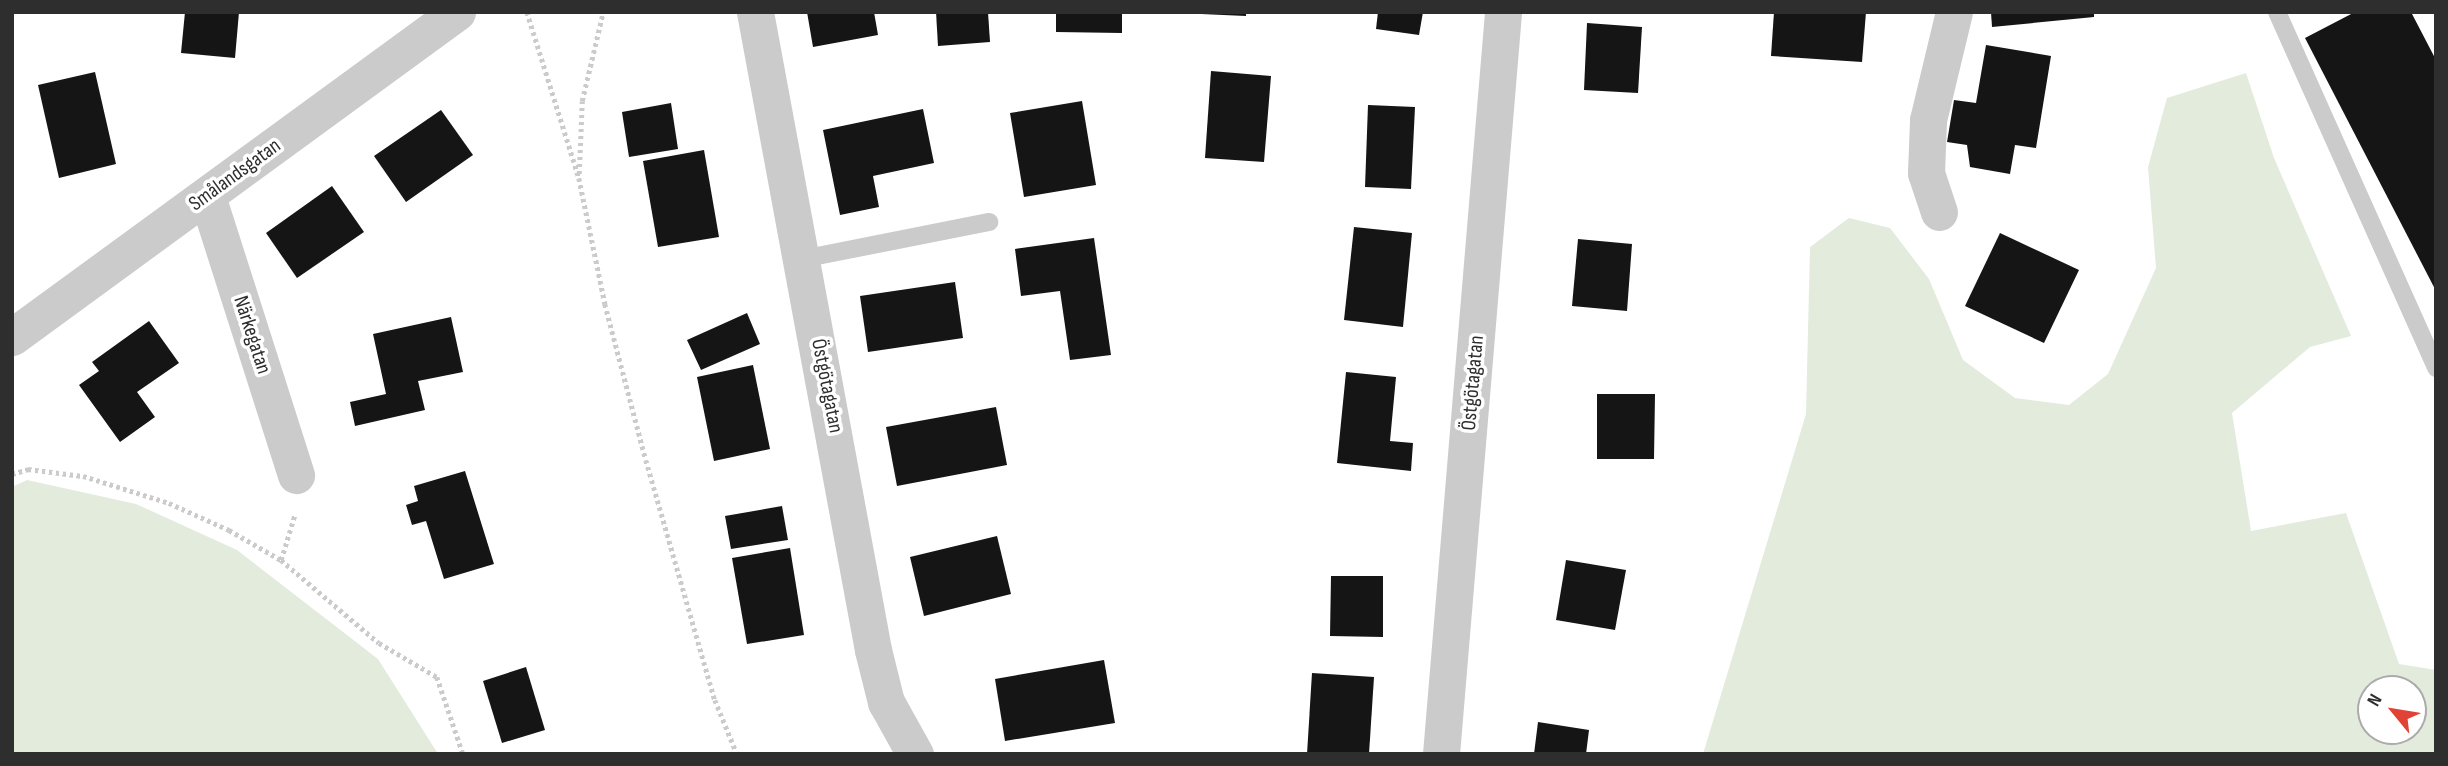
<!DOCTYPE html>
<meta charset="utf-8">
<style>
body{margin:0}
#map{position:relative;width:2448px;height:766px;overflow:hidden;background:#fff;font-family:"Sofia Sans Condensed",sans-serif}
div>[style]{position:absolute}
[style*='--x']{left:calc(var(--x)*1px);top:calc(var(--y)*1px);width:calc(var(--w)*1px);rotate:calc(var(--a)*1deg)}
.green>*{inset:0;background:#e2ebdc}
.building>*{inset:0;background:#151515}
.path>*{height:4.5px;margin-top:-2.25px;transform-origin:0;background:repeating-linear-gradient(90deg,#cbcbcb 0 3.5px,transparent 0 7px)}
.service>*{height:18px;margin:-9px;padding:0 9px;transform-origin:9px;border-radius:9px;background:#cbcbcb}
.minor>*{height:37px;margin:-18.5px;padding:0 18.5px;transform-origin:18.5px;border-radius:18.5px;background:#cbcbcb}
span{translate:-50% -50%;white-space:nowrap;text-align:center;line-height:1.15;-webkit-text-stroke:7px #fff;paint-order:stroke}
.street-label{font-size:21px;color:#2e2e2e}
.frame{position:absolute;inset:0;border:14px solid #2e2e2e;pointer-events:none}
.north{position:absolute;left:2357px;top:675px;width:70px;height:70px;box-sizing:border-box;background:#fff;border:2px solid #ababab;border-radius:50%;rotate:300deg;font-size:19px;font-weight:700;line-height:28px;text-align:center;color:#2e2e2e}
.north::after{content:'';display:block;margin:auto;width:24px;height:32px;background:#e04335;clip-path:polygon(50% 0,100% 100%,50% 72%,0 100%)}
</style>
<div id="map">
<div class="green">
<div style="clip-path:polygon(evenodd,2246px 73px,2274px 158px,2351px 336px,2310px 347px,2232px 413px,2251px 531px,2346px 513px,2399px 664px,2436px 670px,2436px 754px,1703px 754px,1806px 414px,1810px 247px,1849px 218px,1890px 228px,1929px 279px,1963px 360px,2015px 398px,2069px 405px,2108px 374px,2156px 268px,2148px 167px,2167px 98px,2246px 73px,2371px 689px,2413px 689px,2413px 731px,2371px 731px,2371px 689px)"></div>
<div style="clip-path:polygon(27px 480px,136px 504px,237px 550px,378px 659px,438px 754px,12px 754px,12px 487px)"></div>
</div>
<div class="building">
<div style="clip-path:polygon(185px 12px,239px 12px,235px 58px,181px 53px)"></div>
<div style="clip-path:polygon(807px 12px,874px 12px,878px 35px,813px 47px)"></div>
<div style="clip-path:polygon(936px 12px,988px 12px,990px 42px,938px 46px)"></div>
<div style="clip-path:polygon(1056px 12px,1122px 12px,1122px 33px,1056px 32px)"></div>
<div style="clip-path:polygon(1201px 12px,1246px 12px,1246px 16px,1201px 14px)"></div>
<div style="clip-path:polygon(1378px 12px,1423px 12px,1419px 35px,1376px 29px)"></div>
<div style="clip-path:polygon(1774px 12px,1866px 12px,1862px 62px,1771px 56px)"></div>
<div style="clip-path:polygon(1991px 12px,2094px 12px,2094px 17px,1992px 27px)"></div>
<div style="clip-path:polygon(2355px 12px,2411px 12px,2436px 60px,2436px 291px,2305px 38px)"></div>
<div style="clip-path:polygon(1587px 23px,1642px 27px,1638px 93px,1584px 90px)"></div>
<div style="clip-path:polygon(1986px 45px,2051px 56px,2036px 148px,2015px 145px,2010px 174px,1970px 167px,1967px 145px,1947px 142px,1954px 100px,1976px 103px)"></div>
<div style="clip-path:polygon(1211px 71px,1271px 76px,1264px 162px,1205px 158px)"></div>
<div style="clip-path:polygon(95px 72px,116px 164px,59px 178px,38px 85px)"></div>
<div style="clip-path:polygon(1082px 101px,1096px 185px,1024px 197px,1010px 113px)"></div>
<div style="clip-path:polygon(671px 103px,678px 149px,629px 157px,622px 112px)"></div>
<div style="clip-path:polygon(1368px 105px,1415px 107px,1411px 189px,1365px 187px)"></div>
<div style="clip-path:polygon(923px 109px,934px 163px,873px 176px,879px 207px,840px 215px,823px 130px)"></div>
<div style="clip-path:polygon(441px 110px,473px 155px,406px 202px,374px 156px)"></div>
<div style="clip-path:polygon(704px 150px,719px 237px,658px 247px,643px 161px)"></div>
<div style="clip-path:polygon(332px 186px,364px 232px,297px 278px,266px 233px)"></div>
<div style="clip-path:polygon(1354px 227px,1412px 233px,1403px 327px,1344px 320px)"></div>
<div style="clip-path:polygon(2000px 233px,2079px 270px,2044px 343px,1965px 306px)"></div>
<div style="clip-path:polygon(1094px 238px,1111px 355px,1070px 360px,1060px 291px,1021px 296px,1015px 249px)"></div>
<div style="clip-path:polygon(1578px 239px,1632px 244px,1627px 311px,1572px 306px)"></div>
<div style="clip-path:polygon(955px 282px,963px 338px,868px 352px,860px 296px)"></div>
<div style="clip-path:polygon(747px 313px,760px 344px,701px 370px,687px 340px)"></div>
<div style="clip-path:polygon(451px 317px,463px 372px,418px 381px,425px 410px,355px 426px,350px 402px,386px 394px,373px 334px)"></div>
<div style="clip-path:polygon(149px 321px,179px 363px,137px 392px,155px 417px,120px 442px,79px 385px,99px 371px,92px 362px)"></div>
<div style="clip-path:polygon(753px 365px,770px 449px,714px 461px,697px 377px)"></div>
<div style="clip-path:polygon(1346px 372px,1396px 377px,1390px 441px,1413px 443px,1411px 471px,1337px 463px)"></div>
<div style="clip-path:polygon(1597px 394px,1655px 394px,1654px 459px,1597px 459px)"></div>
<div style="clip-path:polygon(996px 407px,1007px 465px,897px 486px,886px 427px)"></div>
<div style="clip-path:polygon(465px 471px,494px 564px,444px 579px,426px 521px,412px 525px,406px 505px,418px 501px,414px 486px)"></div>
<div style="clip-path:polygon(782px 506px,788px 540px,731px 549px,725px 516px)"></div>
<div style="clip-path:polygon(997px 536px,1011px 594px,924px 616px,910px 557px)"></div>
<div style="clip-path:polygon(790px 548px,804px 635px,747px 644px,732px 558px)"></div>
<div style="clip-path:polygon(1566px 560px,1626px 570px,1615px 630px,1556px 620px)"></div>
<div style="clip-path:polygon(1331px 576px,1383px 576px,1383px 637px,1330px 636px)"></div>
<div style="clip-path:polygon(1104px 660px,1115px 723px,1005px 741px,995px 679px)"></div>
<div style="clip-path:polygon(526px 667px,545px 730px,502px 743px,483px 681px)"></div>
<div style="clip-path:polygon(1312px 673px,1374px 677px,1369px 754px,1307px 754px)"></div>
<div style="clip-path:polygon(1538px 722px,1589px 730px,1586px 754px,1534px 754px)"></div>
</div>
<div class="path">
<div style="--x:527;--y:12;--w:174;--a:72.6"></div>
<div style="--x:579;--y:178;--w:129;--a:78.3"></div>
<div style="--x:605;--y:304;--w:161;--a:75.3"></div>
<div style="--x:646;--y:460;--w:250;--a:74"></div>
<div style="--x:715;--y:700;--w:58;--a:67.8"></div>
<div style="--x:579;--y:174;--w:73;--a:-87.6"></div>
<div style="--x:582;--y:101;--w:91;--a:-76.7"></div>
<div style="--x:12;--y:474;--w:17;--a:-17"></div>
<div style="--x:28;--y:469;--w:55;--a:7.3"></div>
<div style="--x:83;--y:476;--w:90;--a:17.4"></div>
<div style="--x:169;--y:503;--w:66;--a:24.2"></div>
<div style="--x:229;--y:530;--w:60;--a:30"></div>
<div style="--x:281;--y:560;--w:128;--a:40.3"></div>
<div style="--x:379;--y:643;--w:67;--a:30.4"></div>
<div style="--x:437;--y:677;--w:81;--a:71.3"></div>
<div style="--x:281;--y:560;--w:48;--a:-73.1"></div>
</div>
<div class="service">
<div style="--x:2277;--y:12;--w:390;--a:65.9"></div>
<div style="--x:802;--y:259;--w:191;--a:-11.2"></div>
</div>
<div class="minor">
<div style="--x:755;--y:12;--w:649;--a:79.52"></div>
<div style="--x:873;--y:650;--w:54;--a:76"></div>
<div style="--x:886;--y:702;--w:60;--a:60.9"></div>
<div style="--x:207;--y:196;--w:293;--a:72.3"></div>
<div style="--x:1939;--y:212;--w:41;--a:-108.4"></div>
<div style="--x:1926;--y:173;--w:53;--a:-87.8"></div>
<div style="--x:1928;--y:120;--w:111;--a:-76.5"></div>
<div style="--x:12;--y:337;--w:551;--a:-36.14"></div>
<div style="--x:1441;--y:754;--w:745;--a:-85.22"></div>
</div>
<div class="street-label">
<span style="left:235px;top:175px;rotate:-36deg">Smålandsgatan</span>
<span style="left:252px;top:335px;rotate:72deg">Närkegatan</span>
<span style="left:1473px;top:383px;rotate:-85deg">Östgötagatan</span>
<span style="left:827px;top:386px;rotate:79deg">Östgötagatan</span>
</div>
<div class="frame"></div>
<div class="north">N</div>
</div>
